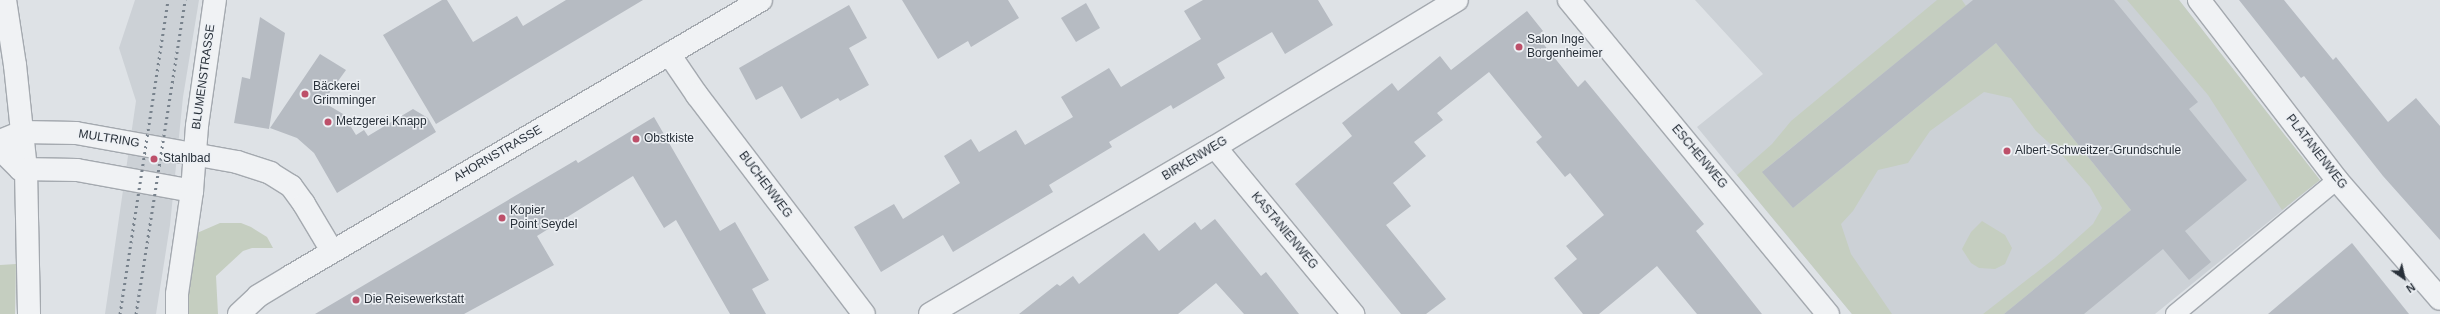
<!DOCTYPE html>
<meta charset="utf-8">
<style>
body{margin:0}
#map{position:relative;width:2440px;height:314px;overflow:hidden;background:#dee2e6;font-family:Arial,sans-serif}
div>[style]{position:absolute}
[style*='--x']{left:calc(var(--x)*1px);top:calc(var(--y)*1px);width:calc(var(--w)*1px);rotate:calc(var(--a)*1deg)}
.built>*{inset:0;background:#ccd1d6}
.green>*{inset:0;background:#c5cec0}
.building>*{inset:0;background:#b6bbc2}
.roads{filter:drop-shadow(1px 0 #a4a9af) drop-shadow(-1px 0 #a4a9af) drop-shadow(0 1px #a4a9af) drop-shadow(0 -1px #a4a9af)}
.service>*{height:18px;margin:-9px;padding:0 9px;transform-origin:9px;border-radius:9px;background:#f0f2f4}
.minor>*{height:22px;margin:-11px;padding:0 11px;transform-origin:11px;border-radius:11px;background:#f0f2f4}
.rail>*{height:3px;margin-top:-1.5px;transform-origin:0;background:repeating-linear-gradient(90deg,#79838d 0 2px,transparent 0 6px)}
.dots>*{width:11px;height:11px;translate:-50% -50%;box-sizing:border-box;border:2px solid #edf0f4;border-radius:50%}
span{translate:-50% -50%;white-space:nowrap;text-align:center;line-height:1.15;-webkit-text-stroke:3px #edf0f4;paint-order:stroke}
.poi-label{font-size:12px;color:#29313a}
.left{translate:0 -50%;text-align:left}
.street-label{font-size:12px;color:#29313a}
.north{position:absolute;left:2384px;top:258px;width:40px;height:40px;-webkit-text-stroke:3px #edf0f4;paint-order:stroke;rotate:146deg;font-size:11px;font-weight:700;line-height:16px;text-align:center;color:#29313a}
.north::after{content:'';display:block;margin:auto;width:14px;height:18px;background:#29313a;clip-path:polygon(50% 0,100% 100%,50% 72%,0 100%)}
</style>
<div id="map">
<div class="built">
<div style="clip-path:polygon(135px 0,199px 0,183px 97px,170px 225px,156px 314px,105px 314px,136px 101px,119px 48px)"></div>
<div style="clip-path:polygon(1695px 0,2179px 0,2320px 180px,2155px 314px,1852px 314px,1697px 127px,1763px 74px)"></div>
</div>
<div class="green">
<div style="clip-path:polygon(1937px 0,1962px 0,1966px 6px,1763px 171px,1793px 208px,1996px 43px,2131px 210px,2004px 314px,1983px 314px,2055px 258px,2093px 224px,2102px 208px,2090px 187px,2061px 154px,2036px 131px,2011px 98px,1984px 92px,1930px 131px,1908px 163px,1878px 170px,1853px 211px,1841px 224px,1851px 254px,1892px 314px,1852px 314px,1737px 175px,1772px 144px,1791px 121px)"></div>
<div style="clip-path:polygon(2127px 0,2179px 0,2320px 180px,2282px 210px,2208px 95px)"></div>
<div style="clip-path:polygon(1982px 221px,2005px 235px,2012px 248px,2005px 264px,1995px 269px,1979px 268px,1971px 263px,1962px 249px,1971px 232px)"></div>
<div style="clip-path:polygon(220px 223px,241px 223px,251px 227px,267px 237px,273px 248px,252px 248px,243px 251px,216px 276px,218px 314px,186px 314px,184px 307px,197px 233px)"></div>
<div style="clip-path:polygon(16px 264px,15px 314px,0 314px,0 265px)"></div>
</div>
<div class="building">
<div style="clip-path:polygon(442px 0,447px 0,473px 42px,517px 16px,523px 26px,566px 0,643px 0,436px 124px,383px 35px)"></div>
<div style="clip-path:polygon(902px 0,1008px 0,1019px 18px,971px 47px,968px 41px,938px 59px)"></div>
<div style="clip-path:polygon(1203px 0,1318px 0,1333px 25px,1285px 54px,1272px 32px,1217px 64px,1225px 78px,1173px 109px,1171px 105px,1109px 142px,1112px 147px,1049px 185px,1053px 192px,953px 252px,943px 235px,881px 272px,854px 227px,894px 204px,903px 219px,960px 183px,944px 156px,971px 139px,979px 152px,1016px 130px,1025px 145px,1073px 117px,1061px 97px,1109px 68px,1121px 87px,1201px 39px,1184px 11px)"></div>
<div style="clip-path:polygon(1973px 0,2114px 0,2198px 102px,2189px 109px,2247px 180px,2185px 231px,2211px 262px,2189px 280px,2163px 249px,2084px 314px,2004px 314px,2131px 210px,1996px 43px,1793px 208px,1762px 172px)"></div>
<div style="clip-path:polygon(2239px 0,2284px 0,2333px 60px,2336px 57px,2388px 122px,2416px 98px,2440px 126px,2440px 240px,2383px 176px,2304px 76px,2301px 78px)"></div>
<div style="clip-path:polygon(1086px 3px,1100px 28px,1076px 42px,1061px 18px)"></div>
<div style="clip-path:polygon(849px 5px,867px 38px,849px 48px,869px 85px,840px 101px,838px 98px,801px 119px,782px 86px,756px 100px,739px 68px)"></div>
<div style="clip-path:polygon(1527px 11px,1543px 31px,1537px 36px,1578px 87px,1585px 80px,1704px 224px,1696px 231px,1762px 314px,1697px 314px,1657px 266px,1599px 314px,1583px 314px,1554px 278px,1577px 259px,1566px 246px,1604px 215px,1570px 173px,1565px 177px,1536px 142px,1542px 137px,1489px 72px,1437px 113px,1443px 120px,1414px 142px,1426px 156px,1393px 183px,1411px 206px,1386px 225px,1446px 299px,1426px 314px,1401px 314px,1295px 184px,1352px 136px,1342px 123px,1392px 83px,1398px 91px,1440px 56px,1451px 70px)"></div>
<div style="clip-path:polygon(260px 17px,285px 33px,269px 129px,234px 123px,242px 77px,250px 79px)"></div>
<div style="clip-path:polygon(320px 54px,346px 70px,323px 102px,343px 114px,356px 135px,364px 130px,368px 136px,413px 109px,428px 118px,436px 132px,337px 193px,314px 153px,297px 138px,270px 128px)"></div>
<div style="clip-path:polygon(654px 117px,720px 231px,735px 222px,769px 280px,752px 289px,766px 314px,730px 314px,676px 220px,664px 228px,633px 176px,537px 236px,554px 265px,464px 314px,315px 314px,576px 160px,578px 163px)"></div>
<div style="clip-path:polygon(1215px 219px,1261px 276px,1266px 272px,1299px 314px,1244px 314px,1216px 283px,1178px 314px,1019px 314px,1057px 284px,1060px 286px,1073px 276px,1079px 284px,1144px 233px,1159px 251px,1195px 222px,1201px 230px)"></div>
<div style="clip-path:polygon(2352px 243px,2409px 314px,2268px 314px)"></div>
</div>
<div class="roads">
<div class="service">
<div style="--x:2175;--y:314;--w:210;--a:-39.6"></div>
</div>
<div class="minor">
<div style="--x:5;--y:0;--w:66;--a:81.3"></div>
<div style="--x:15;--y:65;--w:106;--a:84"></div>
<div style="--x:26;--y:170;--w:144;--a:88.8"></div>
<div style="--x:1569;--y:0;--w:407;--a:50.5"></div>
<div style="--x:2199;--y:0;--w:227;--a:52.5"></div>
<div style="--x:2337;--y:180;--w:157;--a:49.1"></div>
<div style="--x:669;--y:54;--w:50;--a:55.7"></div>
<div style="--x:697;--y:95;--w:275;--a:52.7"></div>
<div style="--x:0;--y:141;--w:24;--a:-22"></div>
<div style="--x:22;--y:132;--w:54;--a:1.1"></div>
<div style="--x:76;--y:133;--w:164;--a:10.2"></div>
<div style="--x:237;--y:162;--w:35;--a:18"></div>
<div style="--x:270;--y:173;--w:25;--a:32"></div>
<div style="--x:291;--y:186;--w:22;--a:54"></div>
<div style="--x:304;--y:204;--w:55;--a:59.2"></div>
<div style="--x:1215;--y:147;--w:217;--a:50.4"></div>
<div style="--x:0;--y:149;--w:28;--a:45"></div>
<div style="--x:20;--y:169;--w:57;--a:1"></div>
<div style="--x:77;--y:170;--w:117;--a:10.3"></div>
<div style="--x:177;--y:314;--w:20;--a:-90"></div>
<div style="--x:177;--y:294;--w:104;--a:-81.7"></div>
<div style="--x:192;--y:191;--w:65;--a:-85.6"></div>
<div style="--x:197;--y:126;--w:127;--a:-81.9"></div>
<div style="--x:239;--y:314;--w:26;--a:-43"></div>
<div style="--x:258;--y:296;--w:39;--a:-31"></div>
<div style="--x:291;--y:276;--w:545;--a:-30.42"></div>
<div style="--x:930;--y:314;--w:330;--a:-30.4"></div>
<div style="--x:1215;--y:147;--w:283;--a:-31.3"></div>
</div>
</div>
<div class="rail">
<div style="--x:120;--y:314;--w:318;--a:-81.3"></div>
<div style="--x:136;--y:314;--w:318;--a:-81.1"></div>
</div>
<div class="dots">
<div style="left:1519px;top:47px;background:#bd506a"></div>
<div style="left:305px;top:94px;background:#bd506a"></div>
<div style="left:328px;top:122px;background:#bd506a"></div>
<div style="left:636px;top:139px;background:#bd506a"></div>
<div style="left:2007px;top:151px;background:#bd506a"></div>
<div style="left:154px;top:159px;background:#bd506a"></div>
<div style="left:502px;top:218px;background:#bd506a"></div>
<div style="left:356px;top:300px;background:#bd506a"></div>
</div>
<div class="poi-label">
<span class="left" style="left:1527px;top:47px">Salon Inge<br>Borgenheimer</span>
<span class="left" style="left:313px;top:94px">Bäckerei<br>Grimminger</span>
<span class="left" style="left:336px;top:122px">Metzgerei Knapp</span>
<span class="left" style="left:644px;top:139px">Obstkiste</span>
<span class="left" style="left:2015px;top:151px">Albert-Schweitzer-Grundschule</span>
<span class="left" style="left:163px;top:159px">Stahlbad</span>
<span class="left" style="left:510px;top:218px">Kopier<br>Point Seydel</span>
<span class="left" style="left:364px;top:300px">Die Reisewerkstatt</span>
</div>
<div class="street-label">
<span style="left:204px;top:77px;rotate:-82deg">BLUMENSTRASSE</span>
<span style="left:109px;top:139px;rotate:9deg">MULTRING</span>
<span style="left:2316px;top:152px;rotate:52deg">PLATANENWEG</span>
<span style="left:498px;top:154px;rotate:-30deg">AHORNSTRASSE</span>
<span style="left:1699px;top:157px;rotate:50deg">ESCHENWEG</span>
<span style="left:1195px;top:159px;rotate:-31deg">BIRKENWEG</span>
<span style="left:765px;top:185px;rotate:53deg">BUCHENWEG</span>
<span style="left:1284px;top:231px;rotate:50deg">KASTANIENWEG</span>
</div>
<div class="north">N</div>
</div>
